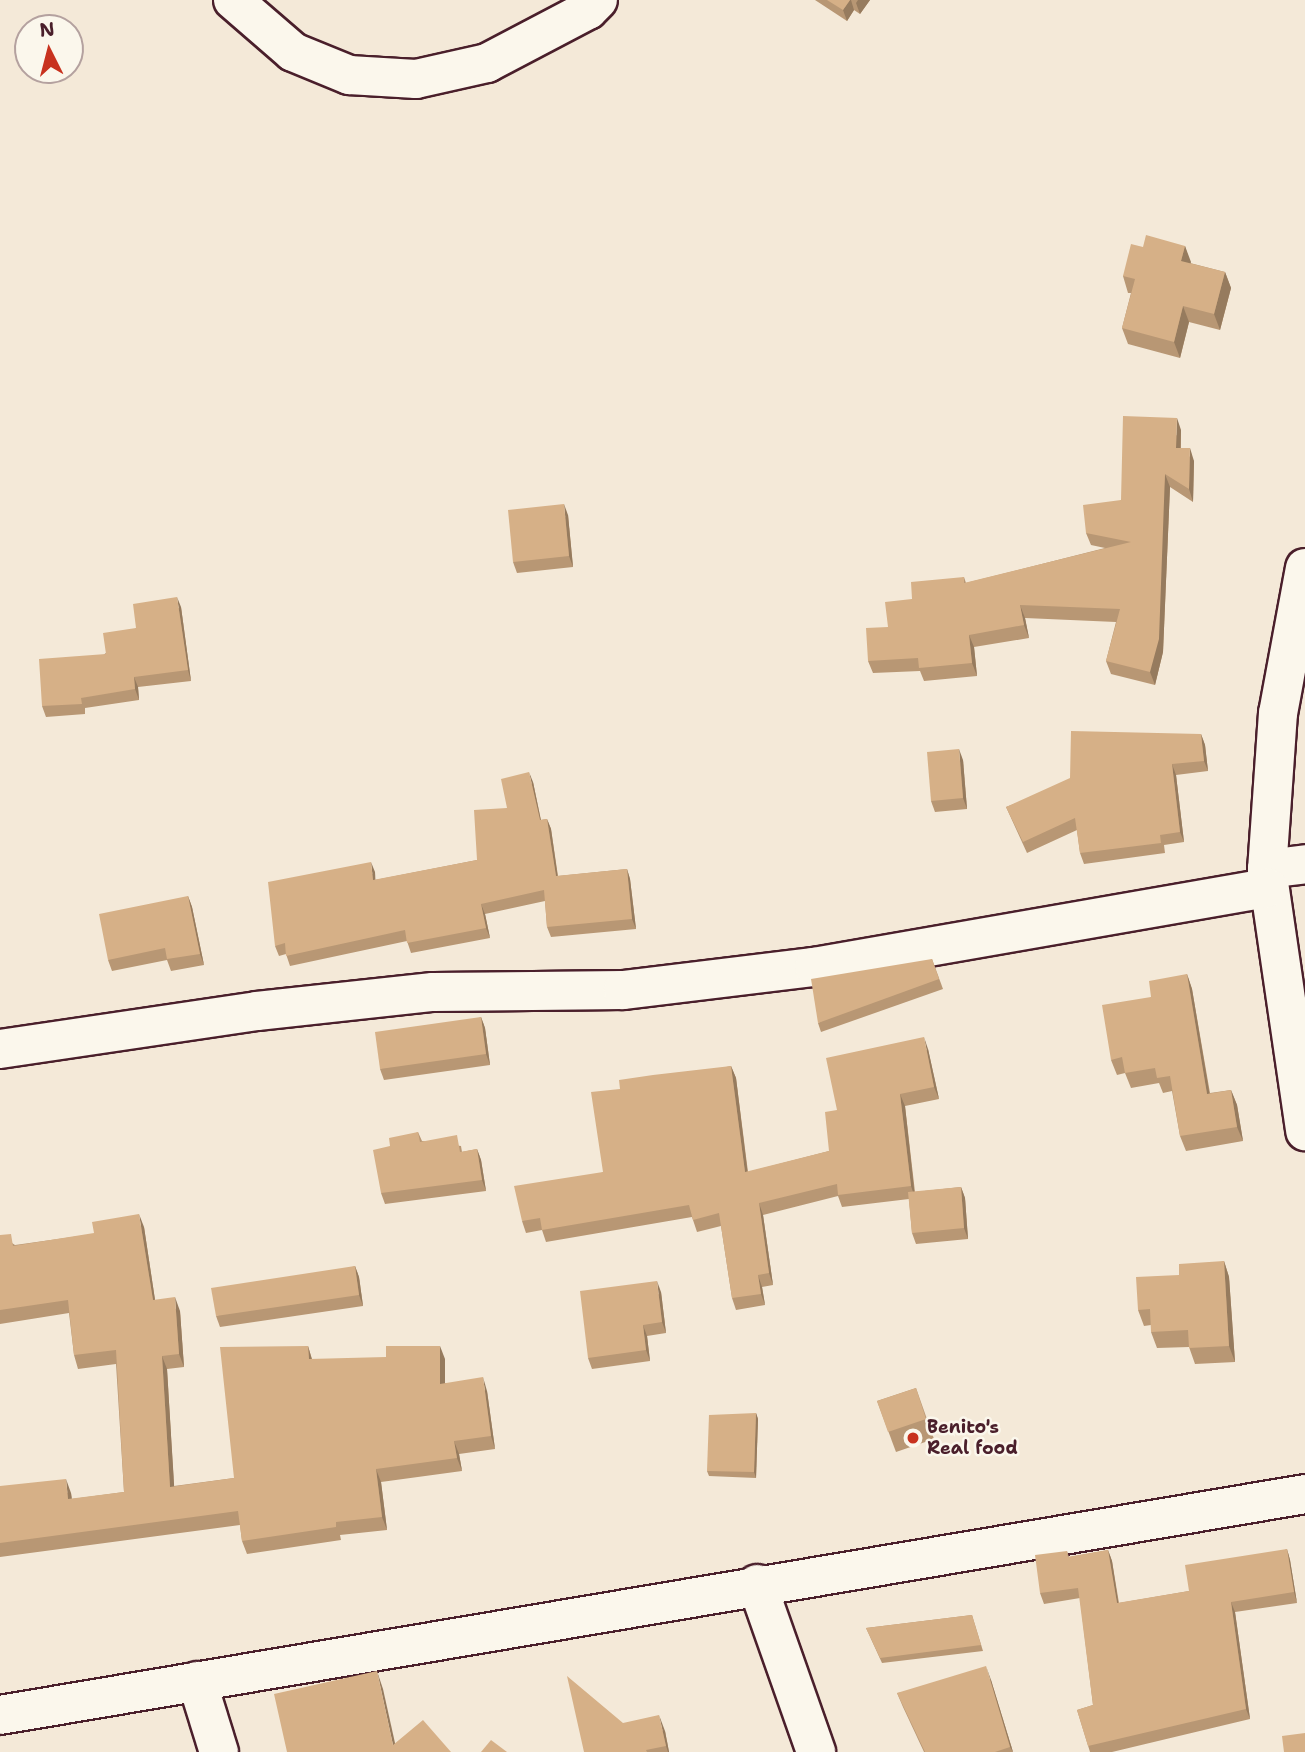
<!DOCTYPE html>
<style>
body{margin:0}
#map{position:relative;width:1305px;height:1752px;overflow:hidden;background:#f4e9d8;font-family:"Shantell Sans",sans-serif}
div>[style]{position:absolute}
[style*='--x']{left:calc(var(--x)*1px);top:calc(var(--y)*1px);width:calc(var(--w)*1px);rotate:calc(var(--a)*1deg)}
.roads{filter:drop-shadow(2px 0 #4a1f2b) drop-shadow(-2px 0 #4a1f2b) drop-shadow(0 2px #4a1f2b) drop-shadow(0 -2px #4a1f2b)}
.minor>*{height:38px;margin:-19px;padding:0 19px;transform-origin:19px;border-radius:19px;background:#fbf7ec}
.wall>*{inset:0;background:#b89774}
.shaded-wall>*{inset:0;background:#967b5e}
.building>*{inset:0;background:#d6b087}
.dots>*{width:19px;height:19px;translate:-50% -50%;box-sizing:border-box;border:4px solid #fbf7ec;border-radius:50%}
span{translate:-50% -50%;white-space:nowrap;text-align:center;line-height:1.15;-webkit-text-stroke:5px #fbf7ec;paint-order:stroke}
.poi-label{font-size:18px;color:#4a1f2b;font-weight:700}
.left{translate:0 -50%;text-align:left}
.north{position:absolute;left:14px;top:14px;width:70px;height:70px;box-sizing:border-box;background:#fbf7ec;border:2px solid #b4a19f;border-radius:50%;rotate:354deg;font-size:19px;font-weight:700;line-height:28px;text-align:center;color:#4a1f2b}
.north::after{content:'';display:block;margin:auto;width:24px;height:32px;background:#c8321e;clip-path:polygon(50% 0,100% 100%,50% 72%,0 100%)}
</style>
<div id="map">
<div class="roads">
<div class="minor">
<div style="--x:233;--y:0;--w:79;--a:40.9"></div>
<div style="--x:293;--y:52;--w:61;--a:22.3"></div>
<div style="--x:349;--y:75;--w:67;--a:3.4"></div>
<div style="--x:416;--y:79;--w:73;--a:-12.7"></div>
<div style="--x:487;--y:63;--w:114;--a:-27.7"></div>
<div style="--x:588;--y:10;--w:14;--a:-45"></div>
<div style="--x:1305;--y:568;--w:147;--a:100.5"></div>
<div style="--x:1278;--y:713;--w:156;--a:94"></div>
<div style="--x:1267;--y:869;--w:265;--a:81.7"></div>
<div style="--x:1267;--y:869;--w:38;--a:-7"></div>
<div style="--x:0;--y:1049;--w:260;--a:-8.4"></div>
<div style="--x:257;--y:1011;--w:177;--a:-6.2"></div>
<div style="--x:433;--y:992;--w:190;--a:-0.6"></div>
<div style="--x:623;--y:990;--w:192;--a:-6.9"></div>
<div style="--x:814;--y:967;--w:461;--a:-9.9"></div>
<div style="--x:757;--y:1584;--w:178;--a:70.6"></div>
<div style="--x:197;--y:1681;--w:74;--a:72.8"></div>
<div style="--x:0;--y:1715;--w:1324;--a:-9.61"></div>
</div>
</div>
<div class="wall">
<div style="clip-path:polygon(815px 0,870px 0,860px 14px,854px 10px,847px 21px)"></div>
<div style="clip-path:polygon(1185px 246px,1190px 263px,1225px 272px,1231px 288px,1220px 330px,1189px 322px,1180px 358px,1128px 344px,1122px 328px,1131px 293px,1128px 293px,1123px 276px,1143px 247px)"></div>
<div style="clip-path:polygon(1181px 430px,1181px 448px,1194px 461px,1193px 502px,1170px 487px,1163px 652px,1155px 685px,1111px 674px,1106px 661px,1116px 622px,1025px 618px,1029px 638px,974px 647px,977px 676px,924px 681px,920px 671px,873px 673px,868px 661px,888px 627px,912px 599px,964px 577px,966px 583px,1105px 548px,1091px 545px,1086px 533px,1121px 500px)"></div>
<div style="clip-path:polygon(568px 515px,573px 567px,517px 573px,513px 562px)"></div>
<div style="clip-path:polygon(181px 607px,191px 681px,138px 687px,139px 700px,85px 708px,85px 714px,46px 717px,42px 706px,136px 628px)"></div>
<div style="clip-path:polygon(1201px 734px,1205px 745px,1208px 771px,1176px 775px,1184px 842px,1164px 845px,1165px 853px,1084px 864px,1080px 853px,1077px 830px,1027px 853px,1006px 807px)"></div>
<div style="clip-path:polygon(963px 760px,967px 809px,935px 812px,931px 801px)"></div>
<div style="clip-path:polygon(533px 782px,541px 820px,547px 819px,551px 829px,558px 876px,627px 869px,630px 879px,636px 929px,551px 937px,547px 927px,545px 901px,485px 914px,490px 938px,411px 953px,407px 941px,290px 966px,286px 954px,279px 956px,275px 946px,375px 872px,375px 880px,477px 860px,507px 808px)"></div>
<div style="clip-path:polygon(188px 896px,192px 907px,204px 965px,171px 971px,167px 960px,112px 971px,108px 960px)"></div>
<div style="clip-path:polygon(932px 959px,943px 989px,821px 1032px,818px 1023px)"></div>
<div style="clip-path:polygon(1187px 974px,1192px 989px,1210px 1093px,1231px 1090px,1237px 1105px,1243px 1141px,1186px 1151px,1180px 1136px,1172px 1091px,1163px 1093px,1159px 1083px,1131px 1088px,1125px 1073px,1117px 1075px,1111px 1060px,1151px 997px)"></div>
<div style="clip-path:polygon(481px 1017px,485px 1028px,490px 1065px,384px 1080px,380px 1069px)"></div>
<div style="clip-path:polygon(928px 1049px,939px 1099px,905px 1106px,915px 1192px,961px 1187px,965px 1198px,968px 1239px,916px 1244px,912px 1233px,909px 1199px,842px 1207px,838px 1196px,763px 1215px,773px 1285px,762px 1287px,765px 1305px,736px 1310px,732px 1298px,721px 1226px,697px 1232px,692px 1217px,546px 1242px,542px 1230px,526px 1233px,522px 1221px,603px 1172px,620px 1089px,731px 1066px,736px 1078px,748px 1172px,829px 1151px,837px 1110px)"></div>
<div style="clip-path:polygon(418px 1132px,422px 1141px,461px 1146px,462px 1152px,477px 1149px,481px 1160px,486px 1191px,385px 1204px,381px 1193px,390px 1146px)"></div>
<div style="clip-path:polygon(144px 1227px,155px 1300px,180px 1311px,184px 1367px,167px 1369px,174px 1486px,234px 1478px,308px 1346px,312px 1359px,445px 1359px,445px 1383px,487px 1391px,495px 1449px,459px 1454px,462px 1471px,381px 1482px,387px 1530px,340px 1535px,341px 1540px,247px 1554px,242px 1541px,240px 1525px,0 1557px,0 1486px,71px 1493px,72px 1499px,124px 1492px,116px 1364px,78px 1369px,74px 1355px,69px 1313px,0 1324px,0 1235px,15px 1245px)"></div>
<div style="clip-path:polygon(1224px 1261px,1229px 1277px,1235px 1362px,1195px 1364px,1189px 1347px,1157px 1348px,1151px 1332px,1151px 1325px,1144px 1326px,1138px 1310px,1179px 1275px)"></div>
<div style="clip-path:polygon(355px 1266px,359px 1277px,363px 1306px,220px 1327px,216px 1316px)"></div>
<div style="clip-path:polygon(661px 1292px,666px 1333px,647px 1336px,650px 1361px,592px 1369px,588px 1358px)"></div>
<div style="clip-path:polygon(916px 1388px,934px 1439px,896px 1452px,877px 1401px)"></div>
<div style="clip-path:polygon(756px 1413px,758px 1419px,756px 1478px,709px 1476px,707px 1471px)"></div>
<div style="clip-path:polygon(1287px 1549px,1290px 1560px,1297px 1603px,1235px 1612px,1250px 1719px,1112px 1752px,1090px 1752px,1077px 1710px,1093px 1705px,1080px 1598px,1044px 1604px,1040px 1593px,1067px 1551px,1069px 1557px,1108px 1550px,1112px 1561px,1119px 1603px,1189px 1591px)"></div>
<div style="clip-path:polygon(972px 1615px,983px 1651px,882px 1663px,866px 1628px)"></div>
<div style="clip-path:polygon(991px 1680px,1013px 1752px,924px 1752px,903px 1707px,897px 1693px)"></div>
<div style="clip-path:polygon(623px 1723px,665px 1731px,669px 1752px,584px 1752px)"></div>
</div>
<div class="shaded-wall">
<div style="clip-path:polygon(850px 0,851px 0,854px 10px,847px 21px,843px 10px)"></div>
<div style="clip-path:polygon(858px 0,870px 0,860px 14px,856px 3px)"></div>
<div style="clip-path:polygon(1185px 246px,1191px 262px,1187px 277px,1181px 261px)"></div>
<div style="clip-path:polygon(1225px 272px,1231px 288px,1220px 330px,1214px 314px)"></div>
<div style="clip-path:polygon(1183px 306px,1189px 322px,1180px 358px,1174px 342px)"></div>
<div style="clip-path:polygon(1177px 418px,1181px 430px,1180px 460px,1176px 448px)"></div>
<div style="clip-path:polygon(1190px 448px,1194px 461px,1193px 502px,1189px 489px)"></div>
<div style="clip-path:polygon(1165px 474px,1170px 487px,1163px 652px,1155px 685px,1150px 672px)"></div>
<div style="clip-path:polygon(564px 504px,568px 515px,573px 567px,569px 556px)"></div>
<div style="clip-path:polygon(177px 597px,181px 607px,191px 681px,188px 670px)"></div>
<div style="clip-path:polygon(1020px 605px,1025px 618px,1029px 638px,1024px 625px)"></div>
<div style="clip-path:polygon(969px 635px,974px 647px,977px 676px,972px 663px)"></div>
<div style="clip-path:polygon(134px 677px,138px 687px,139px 700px,135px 689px)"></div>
<div style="clip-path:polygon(1201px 734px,1205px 745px,1208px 771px,1204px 761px)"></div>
<div style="clip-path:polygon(959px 749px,963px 760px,967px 809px,963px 798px)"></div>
<div style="clip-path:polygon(1172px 764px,1176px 775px,1184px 842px,1180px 832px)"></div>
<div style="clip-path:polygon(529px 772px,533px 782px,543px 831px,540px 820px)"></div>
<div style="clip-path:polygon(547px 819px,551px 829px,559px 886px,556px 876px)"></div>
<div style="clip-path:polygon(371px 862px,375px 872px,376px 890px,373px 880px)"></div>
<div style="clip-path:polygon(627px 869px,630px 879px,636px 929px,632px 919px)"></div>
<div style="clip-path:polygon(188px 896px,192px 907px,204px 965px,200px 954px)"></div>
<div style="clip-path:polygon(481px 904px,485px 914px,490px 938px,486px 928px)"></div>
<div style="clip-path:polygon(1187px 974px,1192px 989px,1212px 1109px,1207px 1094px)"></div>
<div style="clip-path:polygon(481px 1017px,485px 1028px,490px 1065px,486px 1054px)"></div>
<div style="clip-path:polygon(924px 1037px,928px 1049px,939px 1099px,934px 1087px)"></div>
<div style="clip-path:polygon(731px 1066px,736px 1078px,749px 1184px,745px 1172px)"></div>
<div style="clip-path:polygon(1231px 1090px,1237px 1105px,1243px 1141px,1237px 1127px)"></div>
<div style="clip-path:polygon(900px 1094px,905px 1106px,915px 1198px,911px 1186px)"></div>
<div style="clip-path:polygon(477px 1149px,481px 1160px,486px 1191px,482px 1180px)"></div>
<div style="clip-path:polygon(961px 1187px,965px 1198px,968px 1239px,964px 1228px)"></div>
<div style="clip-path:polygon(759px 1203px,763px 1215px,773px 1285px,769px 1273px)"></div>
<div style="clip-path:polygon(139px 1214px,144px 1227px,157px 1313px,153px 1300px)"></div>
<div style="clip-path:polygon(1224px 1261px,1229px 1277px,1235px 1362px,1229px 1346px)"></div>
<div style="clip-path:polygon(355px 1266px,359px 1277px,363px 1306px,359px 1295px)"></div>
<div style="clip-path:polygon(758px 1275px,762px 1287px,765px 1305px,761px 1294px)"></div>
<div style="clip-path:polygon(657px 1281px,661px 1292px,666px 1333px,662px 1322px)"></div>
<div style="clip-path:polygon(175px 1297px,180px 1311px,184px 1367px,179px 1354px)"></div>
<div style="clip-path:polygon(643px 1325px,647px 1336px,650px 1361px,646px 1350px)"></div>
<div style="clip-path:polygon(308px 1346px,312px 1360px,309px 1359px)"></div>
<div style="clip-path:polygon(440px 1346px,445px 1359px,445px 1397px,440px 1384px)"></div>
<div style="clip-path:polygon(162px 1356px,167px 1369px,175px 1500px,170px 1487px)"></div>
<div style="clip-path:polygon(483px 1377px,487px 1391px,495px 1449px,491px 1436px)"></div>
<div style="clip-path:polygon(756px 1413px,758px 1419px,756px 1478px,754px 1472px)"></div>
<div style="clip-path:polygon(454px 1441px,459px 1454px,462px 1471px,457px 1458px)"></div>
<div style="clip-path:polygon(376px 1469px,381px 1482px,387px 1530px,382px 1517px)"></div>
<div style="clip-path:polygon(66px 1479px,71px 1493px,73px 1512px,68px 1499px)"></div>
<div style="clip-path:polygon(1287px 1549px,1290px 1560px,1297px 1603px,1294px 1592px)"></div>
<div style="clip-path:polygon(1108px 1550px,1112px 1561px,1120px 1614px,1117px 1603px)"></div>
<div style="clip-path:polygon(1231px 1602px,1235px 1612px,1250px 1719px,1246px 1709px)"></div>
<div style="clip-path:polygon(986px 1666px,991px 1680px,1013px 1752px,1010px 1747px)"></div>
<div style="clip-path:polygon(377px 1671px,383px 1689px,397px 1752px,393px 1745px)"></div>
<div style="clip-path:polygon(659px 1715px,665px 1731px,669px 1752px,668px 1752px,666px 1746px)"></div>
</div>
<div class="building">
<div style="clip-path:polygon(827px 0,850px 0,843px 10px)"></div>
<div style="clip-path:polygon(1146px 235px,1185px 246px,1181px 261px,1225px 272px,1214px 314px,1183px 306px,1174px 342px,1122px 328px,1135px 279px,1123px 276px,1131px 244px,1143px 247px)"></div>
<div style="clip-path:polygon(1123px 416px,1177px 418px,1176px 448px,1190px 448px,1189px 489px,1165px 474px,1159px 639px,1150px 672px,1106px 661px,1120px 609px,1020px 605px,1024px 625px,969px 635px,972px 663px,919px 668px,918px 658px,868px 661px,866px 628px,888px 627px,885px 602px,912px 599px,911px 582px,964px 577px,964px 583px,1131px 542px,1086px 533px,1083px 505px,1121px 500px)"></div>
<div style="clip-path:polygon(564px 504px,569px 556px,513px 562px,508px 510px)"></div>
<div style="clip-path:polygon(177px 597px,188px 670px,134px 677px,135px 689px,81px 698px,82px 704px,42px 706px,39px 659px,106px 654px,103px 633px,136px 628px,133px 604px)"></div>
<div style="clip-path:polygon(1071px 731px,1201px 734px,1204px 761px,1172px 764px,1180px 832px,1160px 835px,1161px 843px,1080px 853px,1075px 818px,1023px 842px,1006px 807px,1070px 778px)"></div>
<div style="clip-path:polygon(959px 749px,963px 798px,931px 801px,927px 752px)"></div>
<div style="clip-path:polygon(529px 772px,540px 820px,547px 819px,556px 876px,627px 869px,632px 919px,547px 927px,544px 890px,481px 904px,486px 928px,407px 943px,405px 930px,286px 956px,285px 943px,275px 946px,268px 882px,371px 862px,373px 880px,477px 860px,474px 810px,507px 808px,501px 779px)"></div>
<div style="clip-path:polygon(188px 896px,200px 954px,167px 959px,165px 948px,108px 960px,99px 914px)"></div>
<div style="clip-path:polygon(932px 959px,939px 979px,818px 1023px,811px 979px)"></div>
<div style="clip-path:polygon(1187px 974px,1207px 1094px,1231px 1090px,1237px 1127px,1180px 1136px,1170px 1076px,1157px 1078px,1155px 1068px,1125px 1073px,1122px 1057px,1111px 1060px,1102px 1005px,1151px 997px,1149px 981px)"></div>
<div style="clip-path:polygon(481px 1017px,486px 1054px,380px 1069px,375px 1032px)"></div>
<div style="clip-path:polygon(924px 1037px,934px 1087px,900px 1094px,911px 1186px,838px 1195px,837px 1184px,759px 1203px,769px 1273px,758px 1275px,761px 1294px,732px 1298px,719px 1213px,693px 1220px,689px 1205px,542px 1230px,540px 1218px,522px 1221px,514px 1186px,603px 1172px,591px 1092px,620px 1089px,619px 1080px,653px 1075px,731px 1066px,745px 1172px,829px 1151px,825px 1112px,837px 1110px,826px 1058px)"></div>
<div style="clip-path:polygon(418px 1132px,420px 1142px,457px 1135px,460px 1152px,477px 1149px,482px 1180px,381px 1193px,373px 1150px,390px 1146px,389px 1138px)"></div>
<div style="clip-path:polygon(961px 1187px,964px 1228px,912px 1233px,908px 1192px)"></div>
<div style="clip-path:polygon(139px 1214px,153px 1300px,175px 1297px,179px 1354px,162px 1356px,170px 1487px,234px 1478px,220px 1347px,308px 1346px,309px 1359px,386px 1357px,386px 1346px,440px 1346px,440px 1384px,483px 1377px,491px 1436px,454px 1441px,457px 1458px,376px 1469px,382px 1517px,336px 1522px,336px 1527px,242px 1541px,238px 1511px,0 1543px,0 1486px,66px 1479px,68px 1499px,124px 1492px,116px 1350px,74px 1355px,68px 1300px,0 1310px,0 1235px,11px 1234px,13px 1246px,94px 1233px,92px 1222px)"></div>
<div style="clip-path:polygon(1224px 1261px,1229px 1346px,1189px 1348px,1188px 1330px,1151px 1332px,1150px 1309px,1138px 1310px,1136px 1277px,1179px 1275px,1179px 1264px)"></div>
<div style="clip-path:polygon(355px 1266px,359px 1295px,216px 1316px,211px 1288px)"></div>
<div style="clip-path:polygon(657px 1281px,662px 1322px,643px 1325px,646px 1350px,588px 1358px,580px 1291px)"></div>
<div style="clip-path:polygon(916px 1388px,926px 1419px,888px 1432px,877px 1401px)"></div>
<div style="clip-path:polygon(756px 1413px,754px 1472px,707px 1471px,709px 1415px)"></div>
<div style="clip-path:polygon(1287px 1549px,1294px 1592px,1231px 1602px,1246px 1709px,1088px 1746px,1077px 1710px,1093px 1705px,1078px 1588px,1040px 1593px,1035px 1555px,1067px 1551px,1068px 1557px,1108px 1550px,1117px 1603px,1189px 1591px,1185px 1565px)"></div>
<div style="clip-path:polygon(972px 1615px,981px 1645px,880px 1658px,866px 1628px)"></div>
<div style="clip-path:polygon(986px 1666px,1010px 1747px,995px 1752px,925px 1752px,897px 1693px)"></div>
<div style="clip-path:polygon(377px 1671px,393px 1745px,423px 1720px,451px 1752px,287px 1752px,274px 1694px)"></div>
<div style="clip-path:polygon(567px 1676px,623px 1723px,659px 1715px,666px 1746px,646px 1750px,647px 1752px,584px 1752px)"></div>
<div style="clip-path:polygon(1305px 1733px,1305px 1752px,1284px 1752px,1282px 1736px)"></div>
<div style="clip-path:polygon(491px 1740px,507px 1752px,481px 1752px)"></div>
</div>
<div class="dots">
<div style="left:913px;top:1438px;background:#c8321e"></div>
</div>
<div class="poi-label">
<span class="left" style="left:927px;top:1438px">Benito's<br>Real food</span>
</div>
<div class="north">N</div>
</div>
